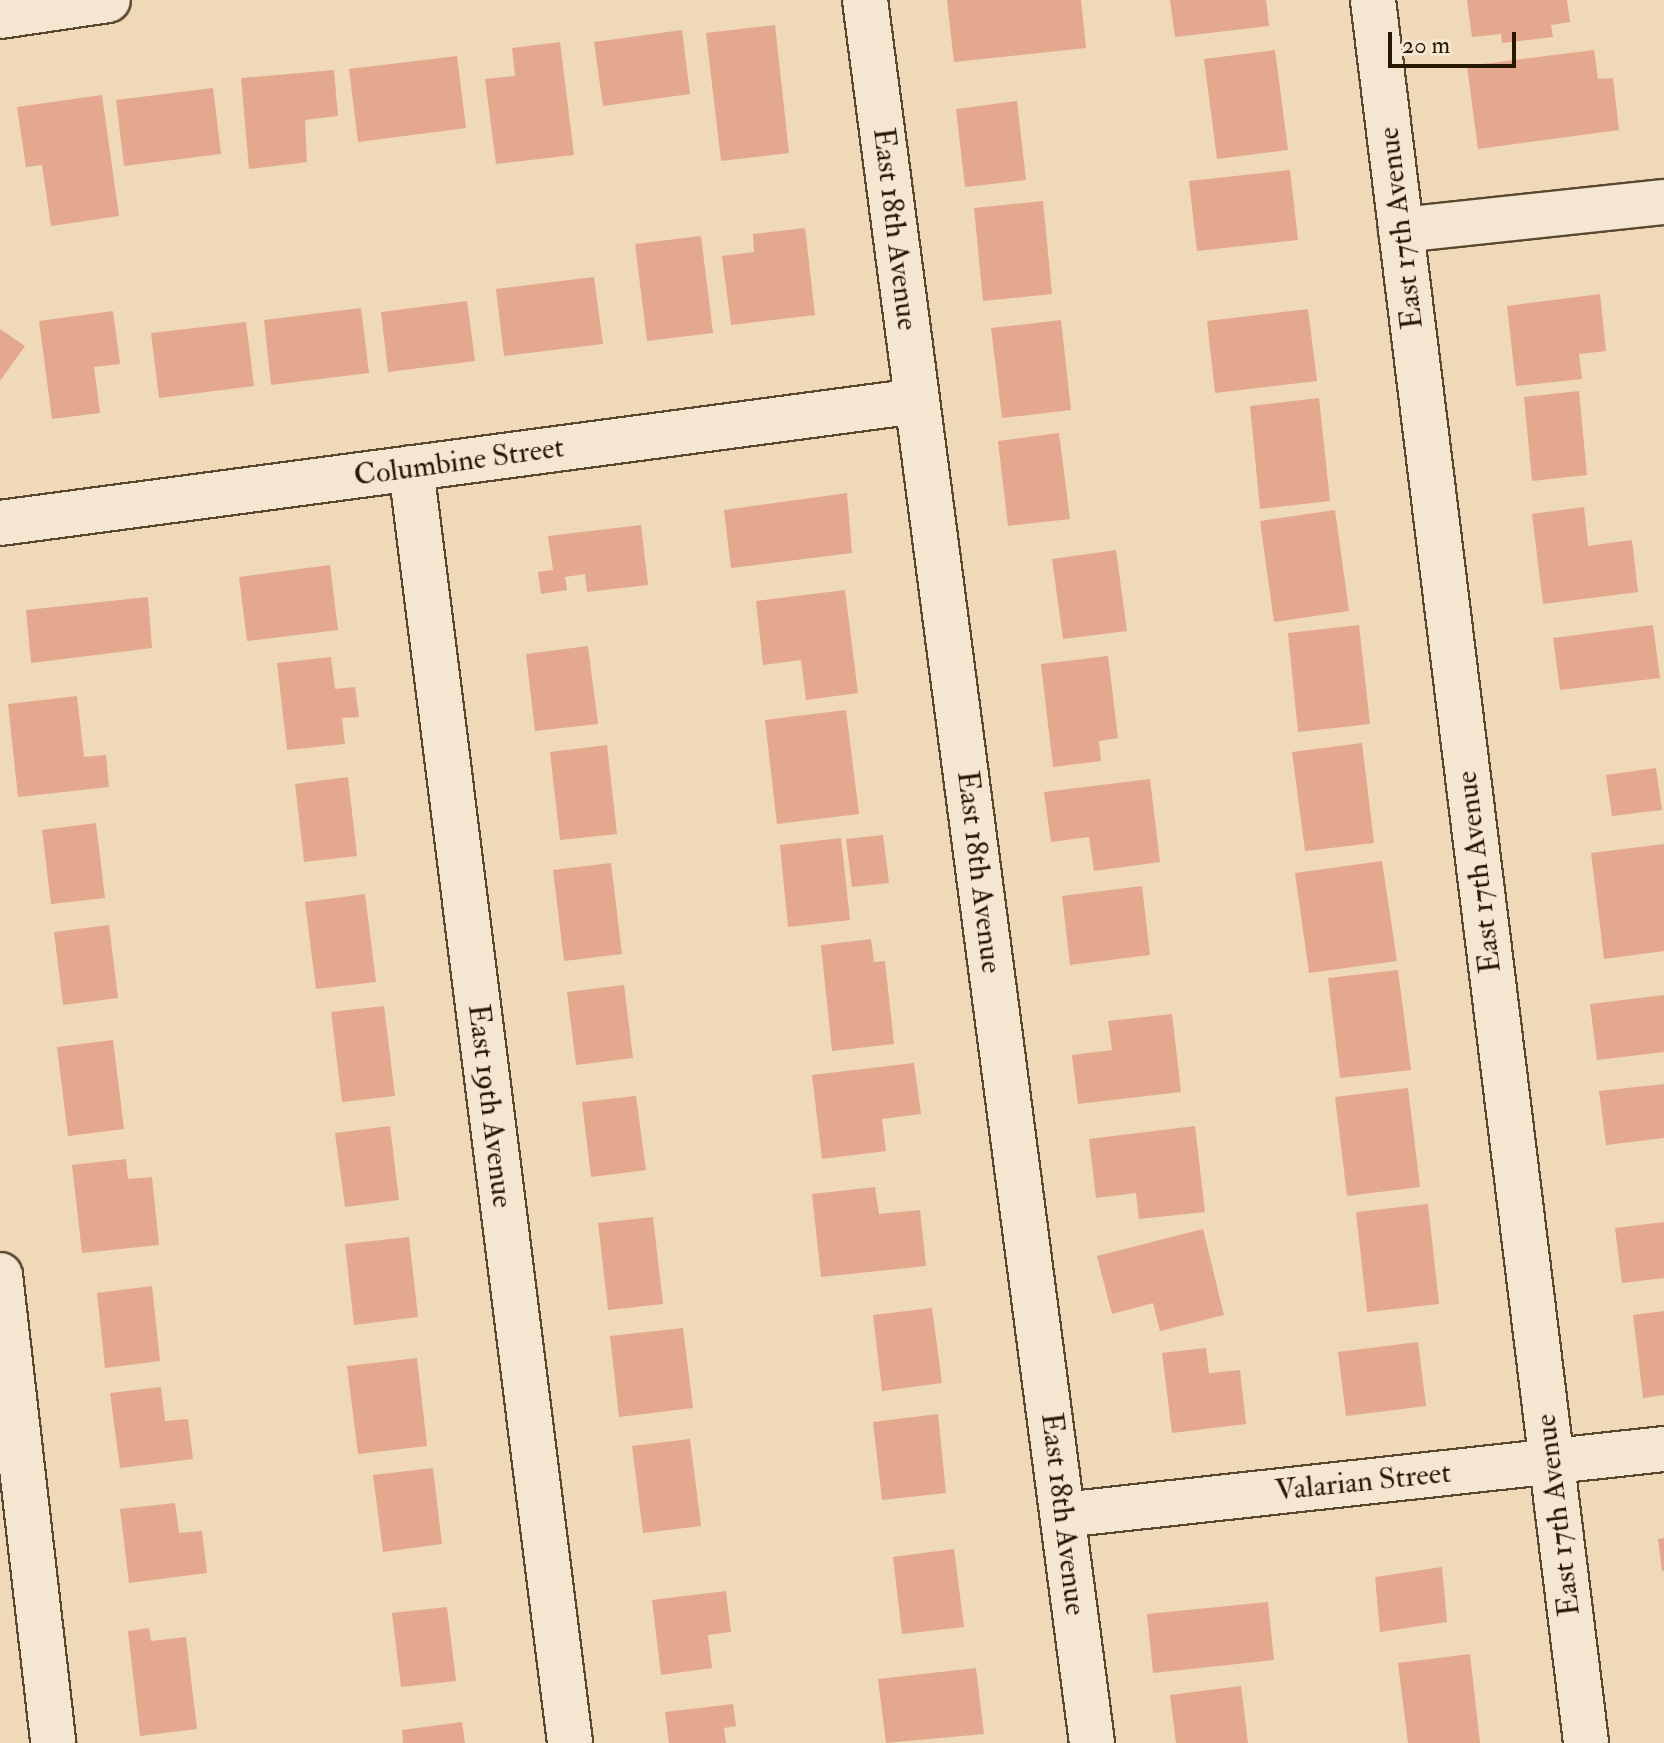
<!DOCTYPE html>
<style>
body{margin:0}
#map{position:relative;width:1664px;height:1743px;overflow:hidden;background:#efd9b9;font-family:"IM FELL Double Pica",serif}
div>[style]{position:absolute}
[style*='--x']{left:calc(var(--x)*1px);top:calc(var(--y)*1px);width:calc(var(--w)*1px);rotate:calc(var(--a)*1deg)}
.building>*{inset:0;background:#e4a88e}
.roads{filter:drop-shadow(2px 0 #5a482f) drop-shadow(-2px 0 #5a482f) drop-shadow(0 2px #5a482f) drop-shadow(0 -2px #5a482f)}
.minor>*{height:44px;margin:-22px;padding:0 22px;transform-origin:22px;border-radius:22px;background:#f5e6d2}
span{translate:-50% -50%;white-space:nowrap;text-align:center;line-height:1.15;-webkit-text-stroke:8px #f5e6d2;paint-order:stroke}
.street-label{font-size:30px;color:#291801}
.scale{position:absolute;left:1388px;top:32px;width:128px;height:36px;box-sizing:border-box;border:4px solid #291801;border-top:0;padding-left:10px;font-size:24px;line-height:28px;white-space:nowrap;color:#291801;-webkit-text-stroke:6px #f5e6d2;paint-order:stroke}
</style>
<div id="map">
<div class="building">
<div style="clip-path:polygon(947px 0,1081px 0,1086px 48px,954px 62px)"></div>
<div style="clip-path:polygon(1170px 0,1266px 0,1269px 26px,1175px 37px)"></div>
<div style="clip-path:polygon(1467px 0,1567px 0,1570px 22px,1551px 25px,1553px 37px,1502px 43px,1501px 34px,1472px 37px)"></div>
<div style="clip-path:polygon(775px 25px,789px 153px,721px 161px,706px 33px)"></div>
<div style="clip-path:polygon(682px 30px,690px 94px,603px 106px,594px 42px)"></div>
<div style="clip-path:polygon(560px 42px,574px 155px,496px 164px,485px 79px,515px 76px,512px 48px)"></div>
<div style="clip-path:polygon(1275px 50px,1288px 150px,1217px 159px,1204px 59px)"></div>
<div style="clip-path:polygon(1594px 50px,1598px 79px,1613px 78px,1619px 130px,1478px 149px,1467px 66px)"></div>
<div style="clip-path:polygon(457px 56px,466px 128px,358px 142px,349px 69px)"></div>
<div style="clip-path:polygon(334px 70px,338px 116px,305px 120px,307px 162px,249px 169px,241px 78px)"></div>
<div style="clip-path:polygon(213px 88px,221px 154px,124px 166px,116px 100px)"></div>
<div style="clip-path:polygon(102px 95px,119px 216px,51px 226px,42px 165px,26px 167px,17px 107px)"></div>
<div style="clip-path:polygon(1017px 101px,1026px 180px,965px 187px,956px 109px)"></div>
<div style="clip-path:polygon(1290px 170px,1298px 240px,1197px 251px,1189px 181px)"></div>
<div style="clip-path:polygon(1043px 201px,1052px 294px,983px 301px,974px 208px)"></div>
<div style="clip-path:polygon(805px 228px,815px 315px,731px 325px,722px 256px,754px 252px,753px 234px)"></div>
<div style="clip-path:polygon(701px 236px,713px 333px,647px 341px,635px 244px)"></div>
<div style="clip-path:polygon(594px 277px,603px 344px,504px 356px,496px 289px)"></div>
<div style="clip-path:polygon(1600px 294px,1606px 351px,1579px 354px,1582px 379px,1516px 386px,1507px 306px)"></div>
<div style="clip-path:polygon(467px 301px,475px 361px,388px 372px,381px 312px)"></div>
<div style="clip-path:polygon(361px 308px,369px 373px,271px 385px,264px 320px)"></div>
<div style="clip-path:polygon(1308px 309px,1317px 381px,1215px 393px,1207px 321px)"></div>
<div style="clip-path:polygon(113px 311px,120px 364px,94px 367px,100px 413px,52px 419px,39px 321px)"></div>
<div style="clip-path:polygon(1061px 320px,1071px 410px,1002px 418px,991px 328px)"></div>
<div style="clip-path:polygon(246px 322px,254px 386px,159px 398px,151px 333px)"></div>
<div style="clip-path:polygon(0 329px,25px 346px,0 381px)"></div>
<div style="clip-path:polygon(1579px 391px,1587px 475px,1532px 481px,1524px 397px)"></div>
<div style="clip-path:polygon(1319px 398px,1330px 501px,1260px 509px,1250px 406px)"></div>
<div style="clip-path:polygon(1059px 433px,1070px 519px,1008px 526px,998px 441px)"></div>
<div style="clip-path:polygon(847px 493px,852px 553px,731px 568px,724px 510px)"></div>
<div style="clip-path:polygon(1584px 507px,1588px 546px,1632px 540px,1638px 592px,1543px 604px,1532px 514px)"></div>
<div style="clip-path:polygon(1335px 510px,1349px 611px,1274px 622px,1260px 521px)"></div>
<div style="clip-path:polygon(641px 525px,648px 585px,587px 592px,585px 574px,565px 577px,567px 590px,541px 594px,538px 572px,553px 570px,548px 536px)"></div>
<div style="clip-path:polygon(1116px 550px,1127px 631px,1063px 639px,1052px 559px)"></div>
<div style="clip-path:polygon(330px 565px,338px 630px,247px 641px,239px 577px)"></div>
<div style="clip-path:polygon(845px 590px,858px 693px,806px 700px,801px 660px,763px 665px,756px 601px)"></div>
<div style="clip-path:polygon(148px 597px,152px 648px,31px 663px,26px 610px)"></div>
<div style="clip-path:polygon(1359px 625px,1370px 724px,1298px 732px,1288px 633px)"></div>
<div style="clip-path:polygon(1653px 625px,1660px 678px,1560px 690px,1553px 638px)"></div>
<div style="clip-path:polygon(588px 646px,598px 724px,535px 731px,526px 654px)"></div>
<div style="clip-path:polygon(1108px 656px,1118px 738px,1099px 741px,1101px 761px,1053px 767px,1041px 664px)"></div>
<div style="clip-path:polygon(331px 657px,335px 689px,355px 687px,359px 717px,342px 718px,345px 744px,287px 750px,277px 663px)"></div>
<div style="clip-path:polygon(77px 696px,84px 757px,106px 755px,109px 787px,18px 797px,8px 704px)"></div>
<div style="clip-path:polygon(846px 710px,859px 814px,777px 824px,765px 720px)"></div>
<div style="clip-path:polygon(1362px 743px,1374px 843px,1305px 851px,1292px 752px)"></div>
<div style="clip-path:polygon(607px 745px,617px 834px,560px 840px,550px 752px)"></div>
<div style="clip-path:polygon(1656px 768px,1662px 810px,1612px 816px,1606px 775px)"></div>
<div style="clip-path:polygon(348px 777px,357px 856px,304px 862px,295px 784px)"></div>
<div style="clip-path:polygon(1150px 779px,1160px 862px,1094px 871px,1089px 837px,1051px 842px,1044px 792px)"></div>
<div style="clip-path:polygon(96px 823px,105px 898px,51px 904px,42px 830px)"></div>
<div style="clip-path:polygon(883px 835px,889px 883px,852px 887px,846px 839px)"></div>
<div style="clip-path:polygon(841px 838px,850px 920px,788px 927px,780px 845px)"></div>
<div style="clip-path:polygon(1664px 844px,1664px 951px,1604px 959px,1591px 853px)"></div>
<div style="clip-path:polygon(1382px 861px,1397px 961px,1309px 973px,1295px 873px)"></div>
<div style="clip-path:polygon(611px 863px,622px 954px,564px 961px,553px 870px)"></div>
<div style="clip-path:polygon(1142px 886px,1150px 955px,1070px 965px,1062px 896px)"></div>
<div style="clip-path:polygon(365px 894px,376px 982px,316px 989px,305px 902px)"></div>
<div style="clip-path:polygon(109px 925px,118px 998px,63px 1005px,54px 932px)"></div>
<div style="clip-path:polygon(871px 939px,874px 962px,885px 961px,894px 1044px,832px 1051px,821px 945px)"></div>
<div style="clip-path:polygon(1398px 970px,1411px 1070px,1340px 1078px,1328px 978px)"></div>
<div style="clip-path:polygon(624px 985px,633px 1058px,576px 1065px,567px 992px)"></div>
<div style="clip-path:polygon(1664px 995px,1664px 1052px,1597px 1060px,1590px 1004px)"></div>
<div style="clip-path:polygon(384px 1006px,395px 1096px,342px 1102px,331px 1012px)"></div>
<div style="clip-path:polygon(1172px 1014px,1181px 1092px,1078px 1104px,1072px 1055px,1112px 1050px,1108px 1021px)"></div>
<div style="clip-path:polygon(113px 1040px,124px 1129px,68px 1136px,57px 1047px)"></div>
<div style="clip-path:polygon(914px 1063px,921px 1114px,882px 1119px,886px 1151px,822px 1159px,812px 1075px)"></div>
<div style="clip-path:polygon(1664px 1084px,1664px 1138px,1606px 1145px,1599px 1091px)"></div>
<div style="clip-path:polygon(1408px 1088px,1420px 1187px,1347px 1196px,1335px 1097px)"></div>
<div style="clip-path:polygon(636px 1096px,646px 1170px,591px 1177px,582px 1102px)"></div>
<div style="clip-path:polygon(390px 1126px,399px 1200px,345px 1207px,335px 1133px)"></div>
<div style="clip-path:polygon(1195px 1126px,1205px 1212px,1139px 1219px,1136px 1193px,1096px 1198px,1089px 1139px)"></div>
<div style="clip-path:polygon(126px 1159px,128px 1179px,152px 1177px,159px 1245px,82px 1253px,72px 1165px)"></div>
<div style="clip-path:polygon(875px 1187px,879px 1214px,920px 1210px,926px 1266px,821px 1277px,812px 1194px)"></div>
<div style="clip-path:polygon(1428px 1204px,1439px 1304px,1367px 1312px,1356px 1212px)"></div>
<div style="clip-path:polygon(653px 1217px,663px 1304px,608px 1310px,598px 1223px)"></div>
<div style="clip-path:polygon(1664px 1222px,1664px 1278px,1622px 1283px,1615px 1228px)"></div>
<div style="clip-path:polygon(1203px 1229px,1224px 1315px,1160px 1331px,1153px 1303px,1112px 1314px,1097px 1256px)"></div>
<div style="clip-path:polygon(409px 1237px,418px 1317px,354px 1325px,345px 1244px)"></div>
<div style="clip-path:polygon(152px 1286px,160px 1361px,105px 1368px,97px 1293px)"></div>
<div style="clip-path:polygon(932px 1308px,942px 1383px,882px 1391px,873px 1315px)"></div>
<div style="clip-path:polygon(1664px 1311px,1664px 1395px,1643px 1398px,1633px 1315px)"></div>
<div style="clip-path:polygon(683px 1328px,693px 1408px,619px 1417px,610px 1336px)"></div>
<div style="clip-path:polygon(1418px 1342px,1426px 1406px,1346px 1416px,1338px 1352px)"></div>
<div style="clip-path:polygon(1206px 1348px,1209px 1373px,1240px 1370px,1246px 1424px,1172px 1433px,1162px 1353px)"></div>
<div style="clip-path:polygon(417px 1358px,427px 1446px,358px 1454px,347px 1366px)"></div>
<div style="clip-path:polygon(161px 1387px,165px 1421px,188px 1419px,193px 1459px,120px 1468px,110px 1393px)"></div>
<div style="clip-path:polygon(938px 1414px,946px 1493px,882px 1500px,873px 1422px)"></div>
<div style="clip-path:polygon(690px 1439px,701px 1526px,643px 1533px,632px 1446px)"></div>
<div style="clip-path:polygon(433px 1468px,442px 1544px,383px 1552px,373px 1475px)"></div>
<div style="clip-path:polygon(175px 1503px,179px 1533px,202px 1531px,207px 1573px,129px 1583px,120px 1509px)"></div>
<div style="clip-path:polygon(1664px 1538px,1664px 1571px,1662px 1571px,1658px 1539px)"></div>
<div style="clip-path:polygon(954px 1549px,964px 1627px,902px 1634px,893px 1557px)"></div>
<div style="clip-path:polygon(1442px 1567px,1447px 1622px,1380px 1632px,1375px 1577px)"></div>
<div style="clip-path:polygon(726px 1591px,731px 1632px,708px 1635px,712px 1668px,661px 1675px,652px 1600px)"></div>
<div style="clip-path:polygon(1268px 1602px,1274px 1660px,1153px 1673px,1147px 1614px)"></div>
<div style="clip-path:polygon(447px 1607px,456px 1681px,401px 1687px,392px 1613px)"></div>
<div style="clip-path:polygon(149px 1628px,151px 1641px,186px 1637px,197px 1729px,140px 1736px,128px 1631px)"></div>
<div style="clip-path:polygon(1470px 1654px,1480px 1743px,1408px 1743px,1398px 1663px)"></div>
<div style="clip-path:polygon(976px 1668px,984px 1734px,886px 1743px,878px 1679px)"></div>
<div style="clip-path:polygon(1241px 1686px,1248px 1743px,1176px 1743px,1170px 1695px)"></div>
<div style="clip-path:polygon(733px 1704px,736px 1726px,724px 1728px,726px 1743px,669px 1743px,665px 1712px)"></div>
<div style="clip-path:polygon(462px 1722px,465px 1743px,403px 1743px,402px 1730px)"></div>
</div>
<div class="roads">
<div class="minor">
<div style="--x:865;--y:0;--w:1758;--a:82.58"></div>
<div style="--x:1373;--y:0;--w:1756;--a:83.03"></div>
<div style="--x:0;--y:16;--w:109;--a:-8.4"></div>
<div style="--x:1401;--y:230;--w:264;--a:-6.1"></div>
<div style="--x:411;--y:468;--w:1285;--a:82.89"></div>
<div style="--x:0;--y:523;--w:925;--a:-7.58"></div>
<div style="--x:0;--y:1275;--w:471;--a:83.5"></div>
<div style="--x:1063;--y:1515;--w:605;--a:-6.27"></div>
</div>
</div>
<div class="street-label">
<span style="left:1401px;top:228px;rotate:-97deg">East 17th Avenue</span>
<span style="left:895px;top:229px;rotate:83deg">East 18th Avenue</span>
<span style="left:459px;top:462px;rotate:-8deg">Columbine Street</span>
<span style="left:979px;top:872px;rotate:83deg">East 18th Avenue</span>
<span style="left:1479px;top:872px;rotate:-97deg">East 17th Avenue</span>
<span style="left:490px;top:1106px;rotate:83deg">East 19th Avenue</span>
<span style="left:1363px;top:1482px;rotate:-6deg">Valarian Street</span>
<span style="left:1063px;top:1514px;rotate:83deg">East 18th Avenue</span>
<span style="left:1558px;top:1515px;rotate:-97deg">East 17th Avenue</span>
</div>
<div class="scale">20 m</div>
</div>
